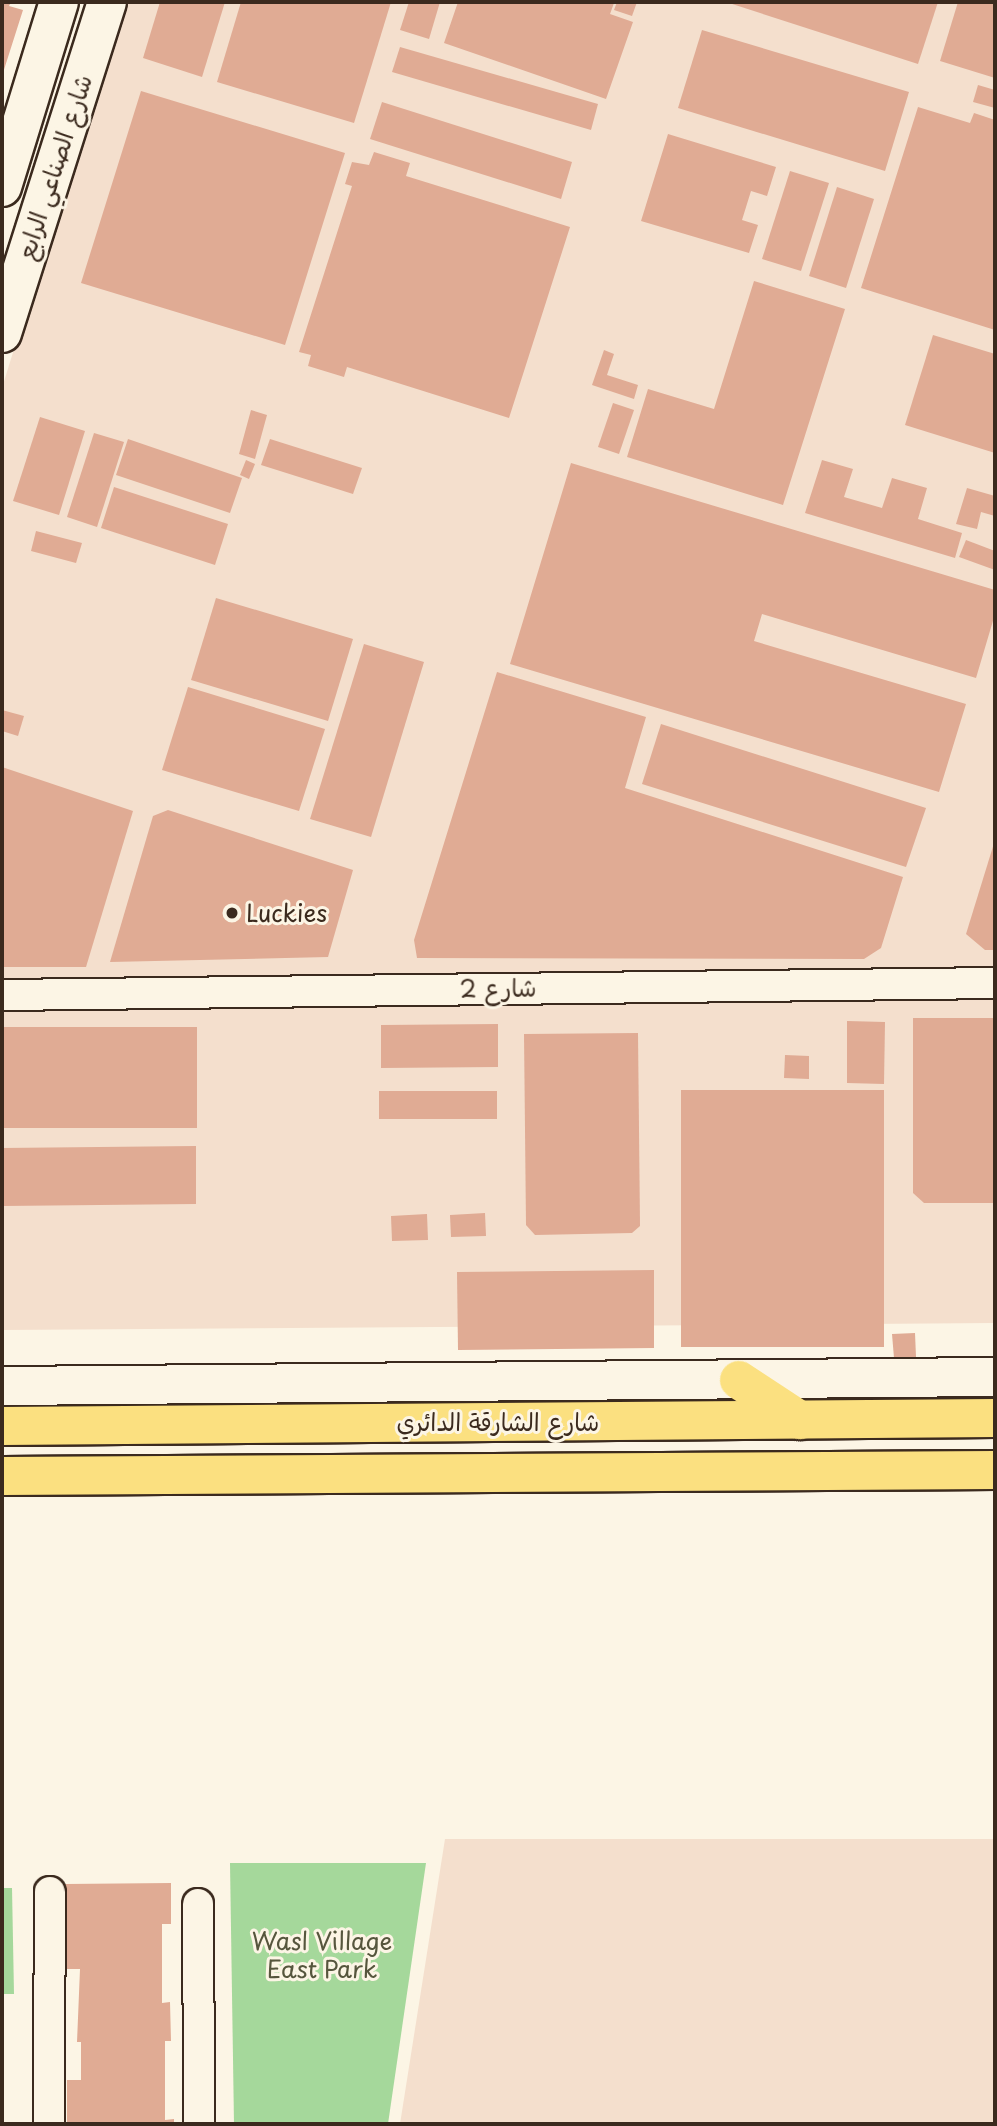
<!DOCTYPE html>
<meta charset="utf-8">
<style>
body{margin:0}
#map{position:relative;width:997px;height:2126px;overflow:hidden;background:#fcf5e5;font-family:"Playpen Sans","Playpen Sans Arabic",sans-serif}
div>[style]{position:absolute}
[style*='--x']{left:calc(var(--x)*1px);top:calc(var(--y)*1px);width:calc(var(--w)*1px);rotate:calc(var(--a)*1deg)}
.built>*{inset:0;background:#f4dfcd}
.green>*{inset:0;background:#a5d89b}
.building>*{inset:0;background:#e0ab94}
.roads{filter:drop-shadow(2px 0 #3b2a1e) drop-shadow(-2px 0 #3b2a1e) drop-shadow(0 2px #3b2a1e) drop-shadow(0 -2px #3b2a1e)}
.street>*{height:30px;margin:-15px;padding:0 15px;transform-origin:15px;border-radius:15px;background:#fcf5e5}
.secondary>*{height:38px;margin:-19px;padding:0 19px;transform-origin:19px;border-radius:19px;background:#fcf5e5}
.highway>*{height:38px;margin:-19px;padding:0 19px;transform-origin:19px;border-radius:19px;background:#fbe080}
.dots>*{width:19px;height:19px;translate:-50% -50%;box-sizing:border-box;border:4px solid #fcf5e5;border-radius:50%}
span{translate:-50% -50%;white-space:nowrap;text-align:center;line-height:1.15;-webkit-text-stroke:6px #fcf5e5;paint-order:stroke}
.street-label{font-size:24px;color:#3b2a1e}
.poi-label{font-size:24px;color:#3b2a1e}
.left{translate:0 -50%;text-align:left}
.park-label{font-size:24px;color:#56563d}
.frame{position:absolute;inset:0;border:4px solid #3b2a1e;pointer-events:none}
</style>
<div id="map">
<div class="built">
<div style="clip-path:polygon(121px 2px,995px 2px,995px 1323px,2px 1330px,2px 388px)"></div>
<div style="clip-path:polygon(445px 1839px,995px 1839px,995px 2124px,400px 2124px)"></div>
</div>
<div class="green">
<div style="clip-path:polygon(230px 1863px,426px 1863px,388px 2124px,234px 2124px)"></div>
<div style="clip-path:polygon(2px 1888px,12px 1888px,14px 1994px,2px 1994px)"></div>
</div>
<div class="building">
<div style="clip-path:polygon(2px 2px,11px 2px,9px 6px,23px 10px,2px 76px)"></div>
<div style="clip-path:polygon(160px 2px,225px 2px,202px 77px,143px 58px)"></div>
<div style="clip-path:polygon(241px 2px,391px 2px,354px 123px,217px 82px)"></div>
<div style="clip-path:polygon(409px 2px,440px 2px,429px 39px,400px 30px)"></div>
<div style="clip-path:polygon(458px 2px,614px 3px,610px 14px,633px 22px,606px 99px,444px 43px)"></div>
<div style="clip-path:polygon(617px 2px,637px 2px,632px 16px,614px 10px)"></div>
<div style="clip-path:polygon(726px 2px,938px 2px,918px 64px)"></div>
<div style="clip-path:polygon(958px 2px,995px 2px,995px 78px,940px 61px)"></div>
<div style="clip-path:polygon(702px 30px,909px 92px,885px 171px,678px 108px)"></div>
<div style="clip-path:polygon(400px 47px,598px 104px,591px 130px,392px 72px)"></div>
<div style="clip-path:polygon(978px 85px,995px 90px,995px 108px,973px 102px)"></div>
<div style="clip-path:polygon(141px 91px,345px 153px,285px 345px,81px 283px)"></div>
<div style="clip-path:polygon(382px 102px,572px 162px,561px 199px,370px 139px)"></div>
<div style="clip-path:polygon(918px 107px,970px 123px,974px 113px,995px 120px,995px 330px,861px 288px)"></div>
<div style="clip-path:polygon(668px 134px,776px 167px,767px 196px,751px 191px,742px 220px,758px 225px,749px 253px,641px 221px)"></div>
<div style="clip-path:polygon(374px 152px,410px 163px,406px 176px,570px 227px,509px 418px,347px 367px,344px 377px,308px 366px,311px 355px,299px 352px,352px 186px,345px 184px,352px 162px,369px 165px)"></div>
<div style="clip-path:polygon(790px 171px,829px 183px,801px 271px,762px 259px)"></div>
<div style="clip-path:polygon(837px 187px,874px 199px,846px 288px,809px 276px)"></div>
<div style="clip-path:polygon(754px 281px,845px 309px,783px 505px,627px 457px,648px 389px,714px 409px)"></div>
<div style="clip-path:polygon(933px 335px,995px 354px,995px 453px,905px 425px)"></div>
<div style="clip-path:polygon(604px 350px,614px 354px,607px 375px,638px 385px,634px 399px,592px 385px)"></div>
<div style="clip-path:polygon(613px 403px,634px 410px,619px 454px,598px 447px)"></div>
<div style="clip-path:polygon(251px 410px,267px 415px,255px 459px,239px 454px)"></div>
<div style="clip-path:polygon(40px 417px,85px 431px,59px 515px,13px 501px)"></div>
<div style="clip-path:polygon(94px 433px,124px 442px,97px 527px,67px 517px)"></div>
<div style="clip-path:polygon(128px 439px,242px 478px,230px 513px,116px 475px)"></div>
<div style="clip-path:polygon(270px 439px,362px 468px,353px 494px,261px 465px)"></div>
<div style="clip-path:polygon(246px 460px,255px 464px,249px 479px,240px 475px)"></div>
<div style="clip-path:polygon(822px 460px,853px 469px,844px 497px,882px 508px,892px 478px,927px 488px,918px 519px,962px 533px,955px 558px,805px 513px)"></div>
<div style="clip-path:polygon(571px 463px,995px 590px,995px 614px,976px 678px,762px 614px,754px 641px,966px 704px,939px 792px,510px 664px)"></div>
<div style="clip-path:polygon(114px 487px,228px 524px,215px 565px,101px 528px)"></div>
<div style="clip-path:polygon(967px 488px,995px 496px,995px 516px,981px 512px,977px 529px,956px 524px)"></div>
<div style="clip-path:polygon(36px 531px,82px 543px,76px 563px,31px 551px)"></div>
<div style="clip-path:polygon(966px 540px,995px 551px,995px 570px,959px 557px)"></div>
<div style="clip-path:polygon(216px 598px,353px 639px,328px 721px,191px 680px)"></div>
<div style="clip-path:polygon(364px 644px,424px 662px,371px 837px,310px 819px)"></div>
<div style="clip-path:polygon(497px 672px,646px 717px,625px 788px,903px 877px,881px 948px,864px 959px,417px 958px,414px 940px)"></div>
<div style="clip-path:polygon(188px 687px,325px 729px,299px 811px,162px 770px)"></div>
<div style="clip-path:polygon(2px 710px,24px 716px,18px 736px,2px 731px)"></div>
<div style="clip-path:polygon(661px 724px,926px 808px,906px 867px,642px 784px)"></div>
<div style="clip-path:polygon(2px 767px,133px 811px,86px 967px,2px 967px)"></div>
<div style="clip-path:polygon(168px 810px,353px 870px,328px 957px,110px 962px,153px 816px)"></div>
<div style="clip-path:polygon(995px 840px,995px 950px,985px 950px,966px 934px)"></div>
<div style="clip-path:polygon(913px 1018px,995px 1018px,995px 1203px,924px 1203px,913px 1193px)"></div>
<div style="clip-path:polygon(847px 1021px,885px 1022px,884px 1084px,847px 1083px)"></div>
<div style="clip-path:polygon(498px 1024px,498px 1067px,381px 1068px,381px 1025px)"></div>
<div style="clip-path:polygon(2px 1027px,197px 1027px,197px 1128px,2px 1128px)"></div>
<div style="clip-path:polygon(638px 1033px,640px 1226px,632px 1233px,535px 1235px,526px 1225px,524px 1034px)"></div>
<div style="clip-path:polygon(785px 1055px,809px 1056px,809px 1079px,784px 1078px)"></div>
<div style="clip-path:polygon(681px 1090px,884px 1090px,884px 1347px,681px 1347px)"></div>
<div style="clip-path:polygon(379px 1091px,497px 1091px,497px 1119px,379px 1119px)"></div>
<div style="clip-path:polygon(196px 1146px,196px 1204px,3px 1206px,2px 1148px)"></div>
<div style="clip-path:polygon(485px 1213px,486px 1236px,451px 1237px,450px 1215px)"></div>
<div style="clip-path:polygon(427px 1214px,428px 1240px,392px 1241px,391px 1216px)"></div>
<div style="clip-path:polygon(654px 1270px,654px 1348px,458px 1350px,457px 1272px)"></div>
<div style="clip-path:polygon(915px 1333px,916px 1357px,894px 1358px,892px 1334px)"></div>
<div style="clip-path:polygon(171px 1883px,171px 1924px,162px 1924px,162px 2003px,170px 2002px,171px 2041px,165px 2041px,165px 2120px,174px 2119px,174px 2124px,67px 2124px,67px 2080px,81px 2080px,81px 2042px,77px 2042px,80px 1969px,66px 1969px,65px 1884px)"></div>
</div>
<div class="roads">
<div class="street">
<div style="--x:2;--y:995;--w:993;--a:-0.69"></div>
<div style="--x:198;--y:1904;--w:220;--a:89.7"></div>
<div style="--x:49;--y:2124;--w:232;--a:-89.8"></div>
</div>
<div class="secondary">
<div style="--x:2;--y:187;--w:194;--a:-72.9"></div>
<div style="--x:2;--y:333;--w:347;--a:-72.4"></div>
<div style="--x:2;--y:1386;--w:993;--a:-0.52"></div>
</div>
<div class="highway">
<div style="--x:739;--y:1380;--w:73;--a:33.3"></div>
<div style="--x:2;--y:1426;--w:993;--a:-0.46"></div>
<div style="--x:2;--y:1476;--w:993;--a:-0.35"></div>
</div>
</div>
<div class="dots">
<div style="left:232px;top:913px;background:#3b2a1e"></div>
</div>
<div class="street-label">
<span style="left:54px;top:167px;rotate:-72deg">شارع الصناعي الرابع</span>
<span style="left:498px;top:988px;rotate:-1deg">شارع 2</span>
<span style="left:498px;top:1422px">شارع الشارقة الدائري</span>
</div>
<div class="poi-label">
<span class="left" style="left:246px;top:913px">Luckies</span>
</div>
<div class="park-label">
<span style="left:322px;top:1955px">Wasl Village<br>East Park</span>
</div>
<div class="frame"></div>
</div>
